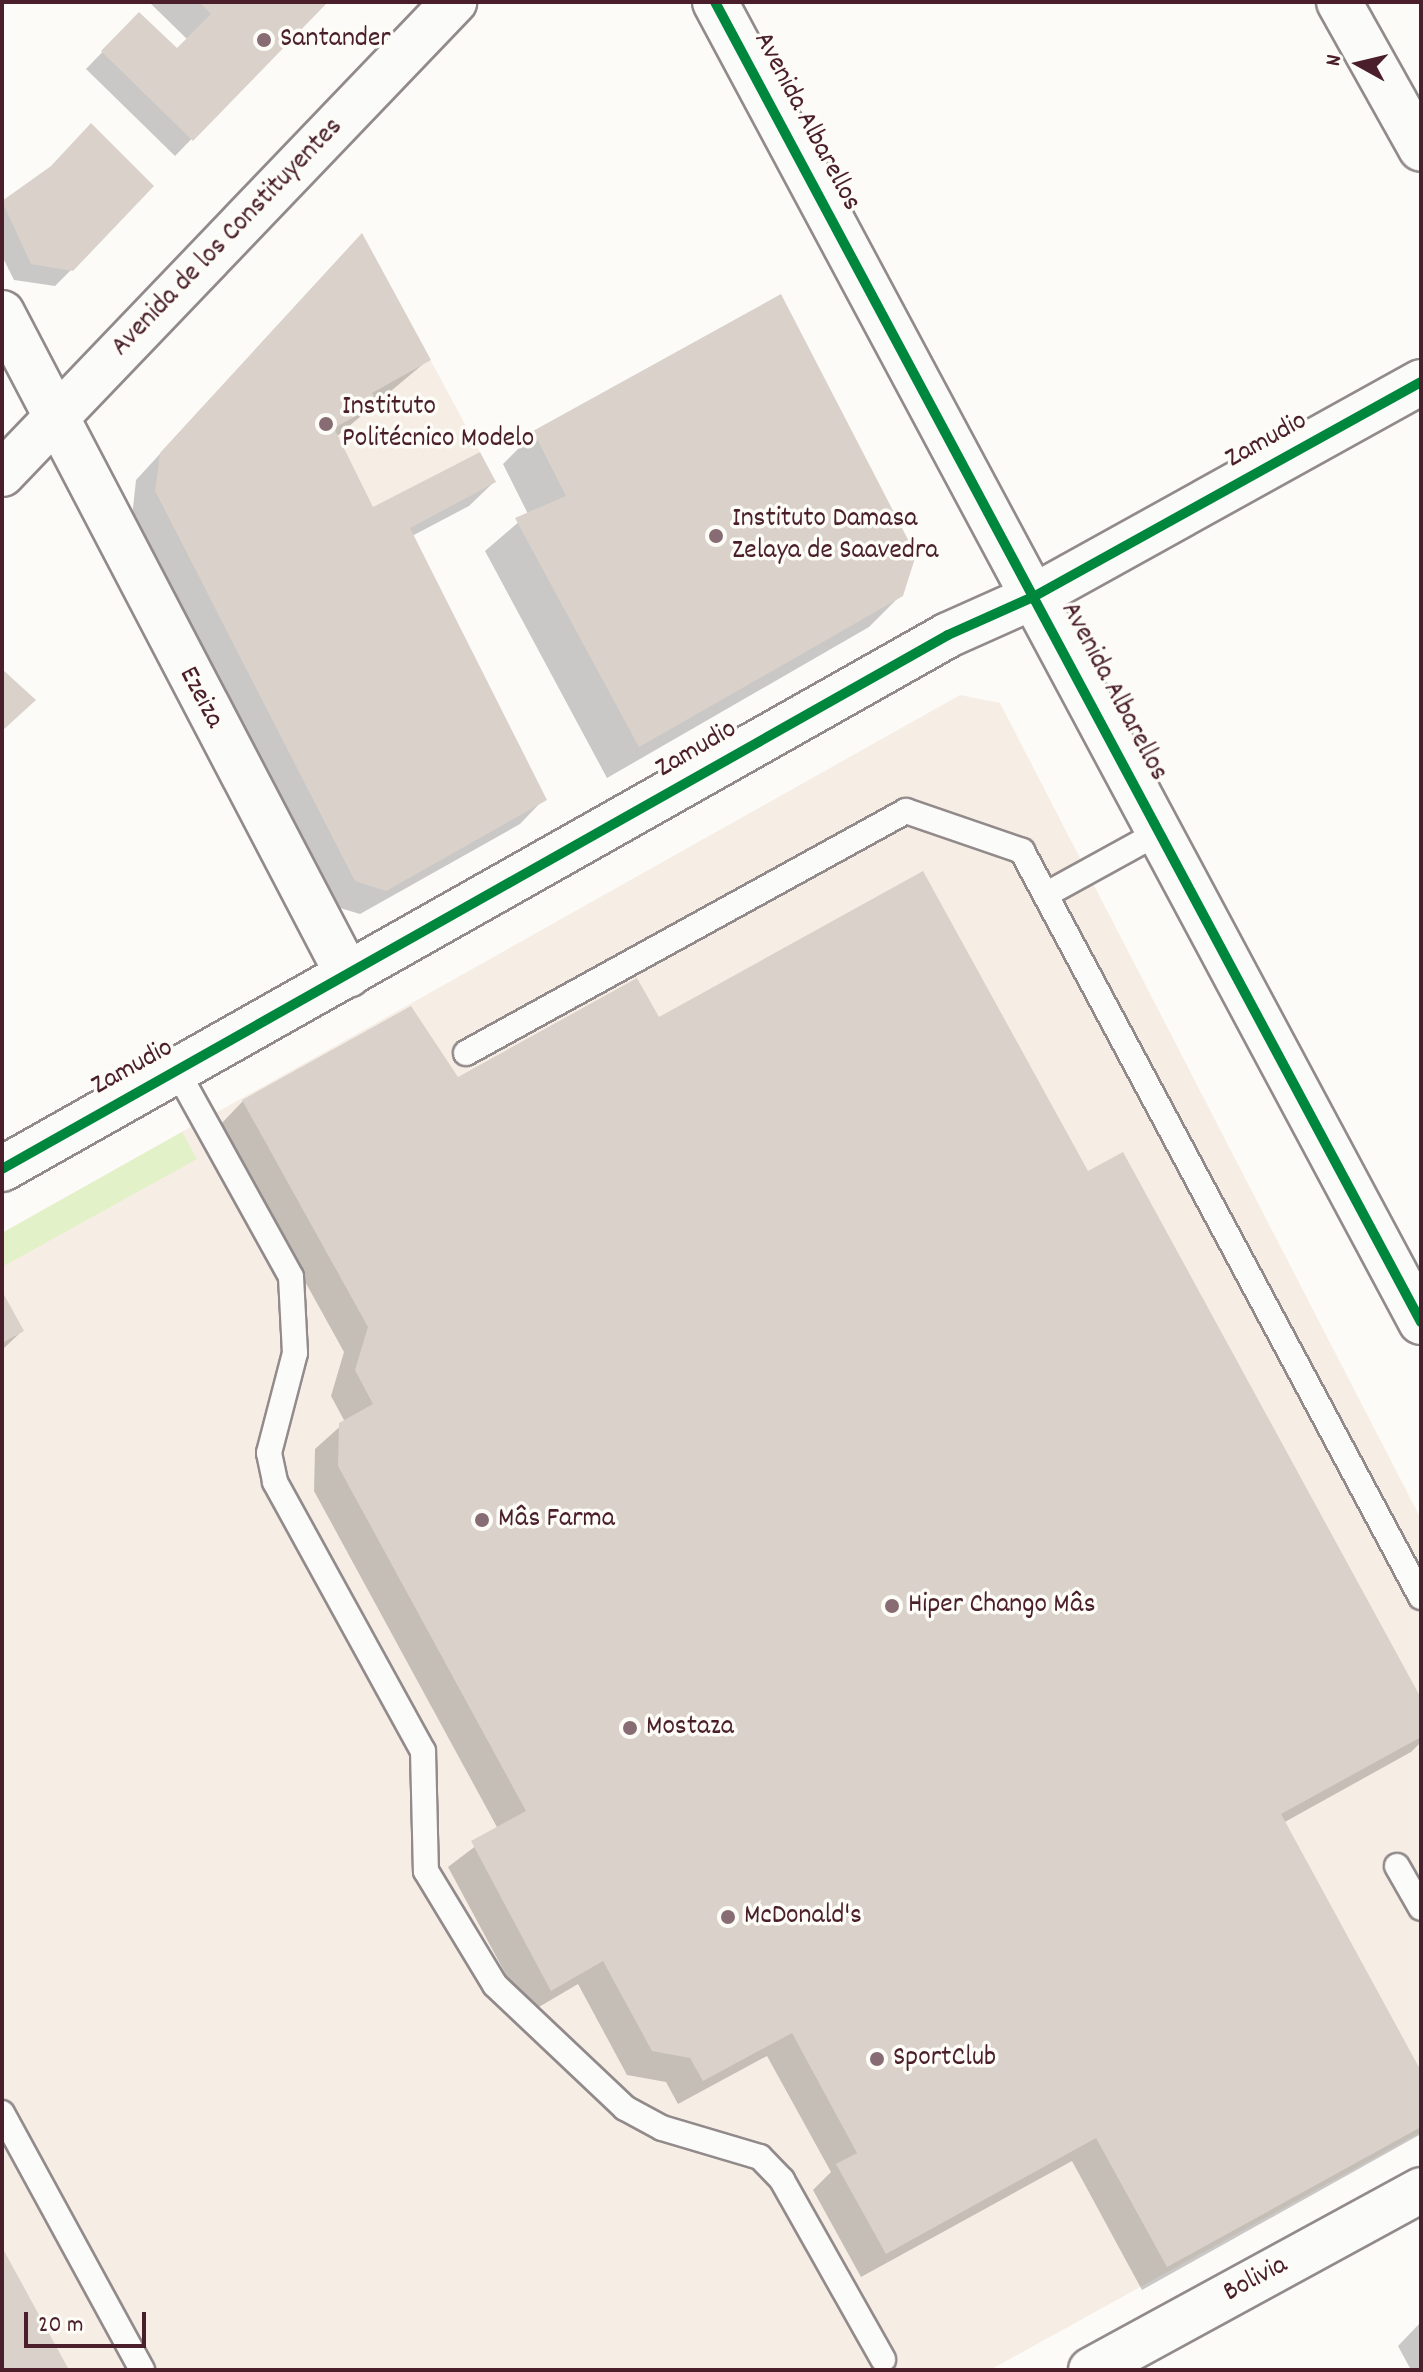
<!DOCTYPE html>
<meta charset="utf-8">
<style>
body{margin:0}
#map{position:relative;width:1423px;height:2372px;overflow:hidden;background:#fcfbf8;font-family:Dekko,sans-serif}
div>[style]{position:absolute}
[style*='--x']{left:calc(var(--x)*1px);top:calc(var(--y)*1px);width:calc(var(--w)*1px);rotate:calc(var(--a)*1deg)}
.built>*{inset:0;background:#f6eee5}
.green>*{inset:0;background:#e2f1c8}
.shadow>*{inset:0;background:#0003}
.building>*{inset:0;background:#dad2ca}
.roads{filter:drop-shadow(2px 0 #928a8b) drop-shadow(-2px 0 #928a8b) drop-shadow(0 2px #928a8b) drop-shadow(0 -2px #928a8b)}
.lane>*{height:24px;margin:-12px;padding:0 12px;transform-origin:12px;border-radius:12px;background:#fbfbf9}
.street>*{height:44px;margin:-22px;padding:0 22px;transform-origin:22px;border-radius:22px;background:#fbfbf9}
.secondary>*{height:44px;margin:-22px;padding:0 22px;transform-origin:22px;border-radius:22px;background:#fbfbf9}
.cycleway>*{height:10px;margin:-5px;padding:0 5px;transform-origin:5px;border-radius:5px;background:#00873e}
.dots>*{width:22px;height:22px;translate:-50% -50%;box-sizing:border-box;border:4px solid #fdfcf7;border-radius:50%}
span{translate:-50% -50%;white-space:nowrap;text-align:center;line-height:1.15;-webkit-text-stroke:7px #fdfcf7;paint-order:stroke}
.poi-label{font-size:28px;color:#4a1f2b}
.left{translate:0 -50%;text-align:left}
.street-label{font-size:28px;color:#4a1f2b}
.frame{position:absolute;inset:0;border:4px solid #4a1f2b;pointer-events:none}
.north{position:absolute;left:1319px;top:24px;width:80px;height:80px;-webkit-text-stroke:6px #fdfcf7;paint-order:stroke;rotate:278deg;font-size:22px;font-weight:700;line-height:32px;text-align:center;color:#4a1f2b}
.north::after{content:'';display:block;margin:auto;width:28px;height:36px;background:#4a1f2b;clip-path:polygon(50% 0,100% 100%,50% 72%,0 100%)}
.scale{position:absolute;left:24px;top:2312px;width:122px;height:36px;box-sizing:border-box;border:4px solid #4a1f2b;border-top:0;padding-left:10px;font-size:24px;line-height:28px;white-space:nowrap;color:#4a1f2b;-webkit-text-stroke:6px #fdfcf7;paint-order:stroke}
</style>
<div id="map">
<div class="built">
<div style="clip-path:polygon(362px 233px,480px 452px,207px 593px,155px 491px,160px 453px)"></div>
<div style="clip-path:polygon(960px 695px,1000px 703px,1421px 1519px,1421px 2132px,990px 2370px,2px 2370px,2px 1233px)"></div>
</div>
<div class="green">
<div style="clip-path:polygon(182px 1132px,197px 1159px,2px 1267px,2px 1233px)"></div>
</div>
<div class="shadow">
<div style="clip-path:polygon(149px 2px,325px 2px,175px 156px,86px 69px,139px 14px,177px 51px,188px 40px)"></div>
<div style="clip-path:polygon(48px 170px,72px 269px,55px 286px,14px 280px,2px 256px,2px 203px)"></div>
<div style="clip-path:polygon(338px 260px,428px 360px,336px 437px,372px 510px,494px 482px,469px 506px,412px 536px,544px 799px,520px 824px,360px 914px,330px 905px,132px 517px,136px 480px)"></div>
<div style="clip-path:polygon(534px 433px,901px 595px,869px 627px,607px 778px,485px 551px,528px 514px,503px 464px)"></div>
<div style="clip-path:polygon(658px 1020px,1087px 1173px,1421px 1702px,1421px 1742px,1411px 1752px,1283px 1823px,1421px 2075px,1421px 2134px,1142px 2290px,1072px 2161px,861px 2277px,813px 2190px,831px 2172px,767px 2056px,678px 2104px,666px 2082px,627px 2075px,578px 1984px,527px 2014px,448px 1867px,498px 1829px,314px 1491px,315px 1449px,345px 1422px,331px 1396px,344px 1352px,219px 1126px,243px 1101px,457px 1080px)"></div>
<div style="clip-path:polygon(2px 1295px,22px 1331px,2px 1350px)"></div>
<div style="clip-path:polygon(1421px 2322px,1421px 2370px,1411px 2370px,1398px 2346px)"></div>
</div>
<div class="building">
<div style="clip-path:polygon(199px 2px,328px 2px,193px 141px,101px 51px,139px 12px,177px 48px,211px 14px)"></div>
<div style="clip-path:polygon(91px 123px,154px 186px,73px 271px,31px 264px,2px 201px,51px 166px)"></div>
<div style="clip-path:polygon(362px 233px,431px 360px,372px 393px,378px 404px,334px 428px,373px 507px,480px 452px,496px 482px,410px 528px,547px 800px,386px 891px,355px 881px,155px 491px,160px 453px)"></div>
<div style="clip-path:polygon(781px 294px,916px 555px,903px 596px,639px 747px,515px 518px,566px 496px,533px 431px)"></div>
<div style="clip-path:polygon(2px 669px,36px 700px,2px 731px)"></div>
<div style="clip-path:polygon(923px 871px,1088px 1171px,1123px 1152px,1421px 1698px,1421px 1737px,1281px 1814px,1421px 2071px,1421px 2127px,1167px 2267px,1096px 2138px,886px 2254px,836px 2164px,857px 2153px,792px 2033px,703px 2081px,690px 2058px,652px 2051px,603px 1961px,551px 1991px,471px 1841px,526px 1811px,338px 1466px,339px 1423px,373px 1404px,355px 1370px,368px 1327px,242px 1100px,411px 1006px,458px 1077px,637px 978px,659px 1017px)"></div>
<div style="clip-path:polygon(2px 1291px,24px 1331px,2px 1343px)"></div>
<div style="clip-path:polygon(2px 2247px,69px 2370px,2px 2370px)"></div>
</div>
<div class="roads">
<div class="lane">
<div style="--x:1047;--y:894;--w:129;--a:-28.8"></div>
<div style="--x:466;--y:1053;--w:502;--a:-28.81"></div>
<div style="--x:906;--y:811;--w:123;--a:19"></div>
<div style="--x:1022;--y:851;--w:846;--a:61.86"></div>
<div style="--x:177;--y:1071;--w:235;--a:61"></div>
<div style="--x:291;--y:1277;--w:76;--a:87"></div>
<div style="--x:295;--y:1353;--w:103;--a:104.6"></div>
<div style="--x:269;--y:1453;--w:30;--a:78"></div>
<div style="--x:275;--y:1482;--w:307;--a:61.2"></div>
<div style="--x:423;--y:1751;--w:120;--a:88.6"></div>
<div style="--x:426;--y:1871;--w:133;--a:58.8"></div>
<div style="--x:495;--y:1985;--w:179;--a:43.4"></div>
<div style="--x:625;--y:2108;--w:42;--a:28.4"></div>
<div style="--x:662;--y:2128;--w:102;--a:16.5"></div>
<div style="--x:760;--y:2157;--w:32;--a:46"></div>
<div style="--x:782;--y:2180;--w:206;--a:60.6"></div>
<div style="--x:1397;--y:1866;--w:48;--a:60.3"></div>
<div style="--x:2;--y:2113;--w:293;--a:61.4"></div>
</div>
<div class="street">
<div style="--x:1339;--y:2;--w:168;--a:60.8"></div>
<div style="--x:2;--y:313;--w:747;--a:62.41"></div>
<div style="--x:2;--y:1169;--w:1086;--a:-29.44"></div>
<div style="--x:948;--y:635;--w:95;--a:-24.1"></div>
<div style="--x:1035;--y:596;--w:441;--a:-29"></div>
<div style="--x:1091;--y:2370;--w:376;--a:-28.6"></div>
</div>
<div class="secondary">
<div style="--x:715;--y:2;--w:1497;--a:61.86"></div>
<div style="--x:2;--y:474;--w:654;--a:-46.24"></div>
</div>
</div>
<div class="cycleway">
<div style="--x:715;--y:2;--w:1497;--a:61.86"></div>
<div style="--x:2;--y:1169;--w:1086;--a:-29.44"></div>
<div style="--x:948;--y:635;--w:95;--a:-24.1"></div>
<div style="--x:1035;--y:596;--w:441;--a:-29"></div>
</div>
<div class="dots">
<div style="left:264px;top:40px;background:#886c73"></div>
<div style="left:326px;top:424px;background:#886c73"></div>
<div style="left:716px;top:536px;background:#886c73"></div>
<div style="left:482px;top:1520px;background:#886c73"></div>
<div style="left:892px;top:1606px;background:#886c73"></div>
<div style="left:630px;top:1728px;background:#886c73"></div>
<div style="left:728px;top:1917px;background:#886c73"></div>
<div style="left:877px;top:2059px;background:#886c73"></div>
</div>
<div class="poi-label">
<span class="left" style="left:280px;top:40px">Santander</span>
<span class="left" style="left:342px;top:424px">Instituto<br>Politécnico Modelo</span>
<span class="left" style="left:732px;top:536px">Instituto Damasa<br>Zelaya de Saavedra</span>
<span class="left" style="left:498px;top:1520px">Mâs Farma</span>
<span class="left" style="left:908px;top:1606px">Hiper Chango Mâs</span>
<span class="left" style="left:646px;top:1728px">Mostaza</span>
<span class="left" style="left:744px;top:1917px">McDonald's</span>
<span class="left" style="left:893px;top:2059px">SportClub</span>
</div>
<div class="street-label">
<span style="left:806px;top:122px;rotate:62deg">Avenida Albarellos</span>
<span style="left:228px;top:238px;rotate:-46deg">Avenida de los Constituyentes</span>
<span style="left:1267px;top:441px;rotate:-29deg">Zamudio</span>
<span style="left:1113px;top:692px;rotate:62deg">Avenida Albarellos</span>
<span style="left:200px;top:698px;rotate:62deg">Ezeiza</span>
<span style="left:697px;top:750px;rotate:-30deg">Zamudio</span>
<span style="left:133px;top:1068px;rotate:-29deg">Zamudio</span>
<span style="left:1256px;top:2280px;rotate:-28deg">Bolivia</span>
</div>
<div class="frame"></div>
<div class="north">N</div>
<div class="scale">20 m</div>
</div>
